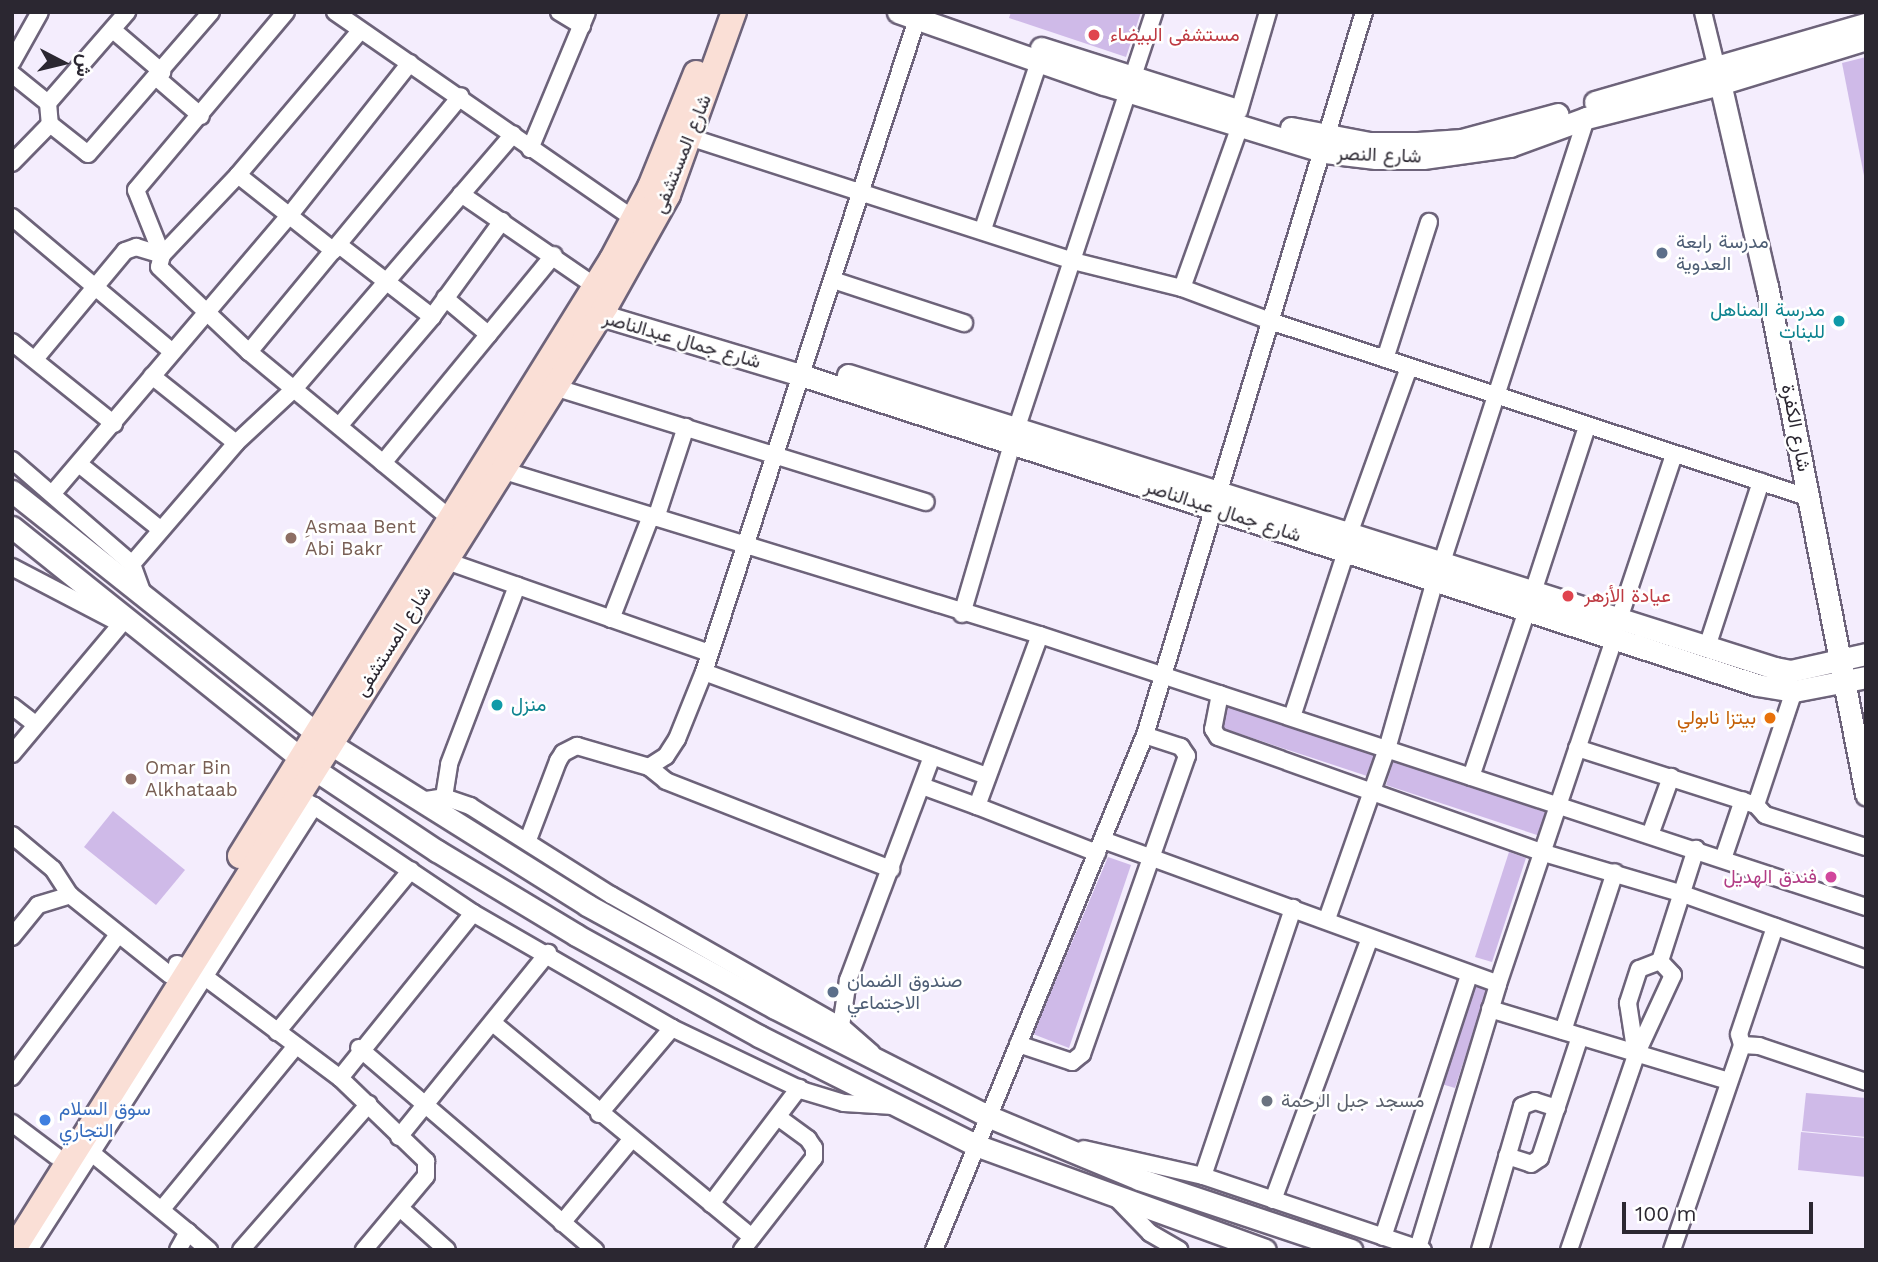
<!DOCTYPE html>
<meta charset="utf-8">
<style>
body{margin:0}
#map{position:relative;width:1878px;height:1262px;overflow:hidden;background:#f4edfd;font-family:"Work Sans",Vazirmatn,sans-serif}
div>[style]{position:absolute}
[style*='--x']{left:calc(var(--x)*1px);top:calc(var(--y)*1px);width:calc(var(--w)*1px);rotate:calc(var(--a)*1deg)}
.green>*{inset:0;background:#cfbae8}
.roads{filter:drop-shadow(2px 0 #6d637a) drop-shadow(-2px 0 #6d637a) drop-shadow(0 2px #6d637a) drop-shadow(0 -2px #6d637a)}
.street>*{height:16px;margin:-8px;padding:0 8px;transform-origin:8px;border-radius:8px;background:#fff}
.secondary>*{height:21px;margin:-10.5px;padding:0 10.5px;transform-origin:10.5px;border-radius:10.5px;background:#fff}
.primary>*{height:24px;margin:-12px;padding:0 12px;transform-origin:12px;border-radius:12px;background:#fadfd6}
.dots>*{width:19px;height:19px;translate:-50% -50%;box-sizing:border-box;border:4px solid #fff;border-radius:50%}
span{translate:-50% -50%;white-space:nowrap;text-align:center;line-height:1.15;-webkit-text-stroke:5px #fff;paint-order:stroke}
.health-label{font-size:19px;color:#be3a42}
.left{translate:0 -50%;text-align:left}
.street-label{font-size:19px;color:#2b2731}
.service-label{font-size:19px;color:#4e5e75}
.culture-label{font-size:19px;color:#0d838f}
.right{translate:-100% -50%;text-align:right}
.education-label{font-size:19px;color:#785e54}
.food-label{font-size:19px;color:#c56008}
.hotel-label{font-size:19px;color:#b23c85}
.worship-label{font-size:19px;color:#5b616d}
.shop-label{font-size:19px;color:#366cbe}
.frame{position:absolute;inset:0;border:14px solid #2b2731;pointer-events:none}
.north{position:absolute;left:28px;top:28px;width:70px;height:70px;-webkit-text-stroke:5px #fff;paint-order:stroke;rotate:97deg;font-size:19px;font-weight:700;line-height:28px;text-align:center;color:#2b2731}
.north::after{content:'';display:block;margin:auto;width:24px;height:32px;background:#2b2731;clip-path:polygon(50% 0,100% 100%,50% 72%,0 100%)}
.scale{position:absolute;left:1622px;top:1202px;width:191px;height:32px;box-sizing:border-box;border:4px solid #2b2731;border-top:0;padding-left:9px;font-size:21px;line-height:24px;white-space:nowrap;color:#2b2731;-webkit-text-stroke:5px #fff;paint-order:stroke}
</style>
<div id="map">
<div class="green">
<div style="clip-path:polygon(1011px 12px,1141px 12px,1126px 57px,1009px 18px)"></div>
<div style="clip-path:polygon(1866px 57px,1866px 186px,1842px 63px)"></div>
<div style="clip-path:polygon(1227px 704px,1381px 755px,1373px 778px,1219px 727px)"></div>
<div style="clip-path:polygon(1393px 762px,1548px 813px,1540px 836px,1386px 785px)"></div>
<div style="clip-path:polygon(113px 811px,185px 870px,156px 905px,84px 847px)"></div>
<div style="clip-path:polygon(1509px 852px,1526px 858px,1492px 962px,1475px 957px)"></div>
<div style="clip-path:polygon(1108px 857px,1131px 865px,1069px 1048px,1033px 1034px)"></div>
<div style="clip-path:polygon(1472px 979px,1489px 984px,1455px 1088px,1438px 1083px)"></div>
<div style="clip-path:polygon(1806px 1093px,1866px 1098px,1866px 1137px,1802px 1131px)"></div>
<div style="clip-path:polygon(1801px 1132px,1866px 1138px,1866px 1177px,1798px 1170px)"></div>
</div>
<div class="roads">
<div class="street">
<div style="--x:335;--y:12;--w:372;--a:34.7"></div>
<div style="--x:559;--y:12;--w:27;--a:31"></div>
<div style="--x:1703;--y:12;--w:55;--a:76.2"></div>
<div style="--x:113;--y:30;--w:65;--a:40.6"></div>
<div style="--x:360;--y:31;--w:189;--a:130.3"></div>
<div style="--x:238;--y:175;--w:110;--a:133.5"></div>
<div style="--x:162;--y:255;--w:12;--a:104"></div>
<div style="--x:159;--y:267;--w:124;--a:43.4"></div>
<div style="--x:249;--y:352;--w:261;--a:39.6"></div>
<div style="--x:12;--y:62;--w:57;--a:-60.8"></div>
<div style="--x:12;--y:74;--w:46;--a:38.9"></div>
<div style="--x:48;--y:103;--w:21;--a:85"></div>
<div style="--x:50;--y:124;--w:48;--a:38.3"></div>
<div style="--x:88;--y:154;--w:188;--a:-49.1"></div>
<div style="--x:157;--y:78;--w:58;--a:40.8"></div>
<div style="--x:48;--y:103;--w:121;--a:-49"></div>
<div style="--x:1239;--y:111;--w:103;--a:-73.7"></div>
<div style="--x:680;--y:134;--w:413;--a:17.9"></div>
<div style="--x:1073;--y:261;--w:112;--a:13.9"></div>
<div style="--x:1182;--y:288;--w:97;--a:20.5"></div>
<div style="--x:1273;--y:322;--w:565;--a:18.15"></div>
<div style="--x:530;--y:149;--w:148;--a:-67.4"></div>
<div style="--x:12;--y:163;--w:54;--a:-45.7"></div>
<div style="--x:238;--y:175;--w:122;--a:38.4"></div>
<div style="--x:461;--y:194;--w:163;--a:34.5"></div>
<div style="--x:12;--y:217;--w:208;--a:40.1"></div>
<div style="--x:983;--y:229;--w:176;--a:-71.5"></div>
<div style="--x:339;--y:245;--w:118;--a:37.7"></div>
<div style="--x:162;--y:255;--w:70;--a:-111.8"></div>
<div style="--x:136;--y:190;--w:233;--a:-49.9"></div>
<div style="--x:833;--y:280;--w:138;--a:18.2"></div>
<div style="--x:1182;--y:288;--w:172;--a:-70.3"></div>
<div style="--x:445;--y:298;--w:57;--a:40.1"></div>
<div style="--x:12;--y:342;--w:131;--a:38.8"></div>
<div style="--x:249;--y:352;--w:332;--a:-50.4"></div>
<div style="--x:36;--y:358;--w:139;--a:-50.2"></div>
<div style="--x:125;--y:251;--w:12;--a:-20"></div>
<div style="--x:136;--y:247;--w:27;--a:17"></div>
<div style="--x:1385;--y:359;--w:144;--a:-72.2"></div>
<div style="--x:152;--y:376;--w:107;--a:38.6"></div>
<div style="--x:554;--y:387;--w:389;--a:17.2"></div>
<div style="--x:339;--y:426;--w:143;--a:-49.5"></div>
<div style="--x:432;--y:317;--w:119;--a:-53.9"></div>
<div style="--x:12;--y:460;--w:159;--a:40.9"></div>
<div style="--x:132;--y:564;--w:37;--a:70"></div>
<div style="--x:383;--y:463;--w:269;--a:-50.6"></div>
<div style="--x:79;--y:464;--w:105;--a:38.8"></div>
<div style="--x:495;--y:468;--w:570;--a:17.04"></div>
<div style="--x:1040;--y:635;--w:870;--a:18.23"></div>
<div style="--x:53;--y:493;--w:364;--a:-49.6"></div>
<div style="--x:289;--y:216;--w:195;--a:-51.7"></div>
<div style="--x:656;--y:518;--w:96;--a:-71.8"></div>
<div style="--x:1349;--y:534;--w:177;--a:-70.2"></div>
<div style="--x:438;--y:558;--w:287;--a:19.3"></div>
<div style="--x:1442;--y:562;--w:467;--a:-72"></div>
<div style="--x:132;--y:564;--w:160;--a:-49.3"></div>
<div style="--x:236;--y:443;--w:79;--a:-43"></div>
<div style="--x:294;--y:389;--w:336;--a:-49.3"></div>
<div style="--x:12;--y:567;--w:123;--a:27.6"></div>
<div style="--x:1533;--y:592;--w:174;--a:-71.9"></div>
<div style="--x:962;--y:614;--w:195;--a:-73.6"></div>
<div style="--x:1017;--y:427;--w:437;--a:-71.7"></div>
<div style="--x:611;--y:619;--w:110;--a:-68.8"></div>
<div style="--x:1619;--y:619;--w:173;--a:-71.5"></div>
<div style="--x:1707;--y:647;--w:174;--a:-71.9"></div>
<div style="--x:704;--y:672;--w:302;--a:20.2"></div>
<div style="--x:1220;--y:694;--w:36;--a:101"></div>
<div style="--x:1213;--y:729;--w:9;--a:58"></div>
<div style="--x:1218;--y:737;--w:346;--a:19.6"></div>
<div style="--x:1544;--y:853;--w:142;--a:16.4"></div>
<div style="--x:1680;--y:893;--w:197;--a:19.5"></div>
<div style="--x:12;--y:706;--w:29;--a:38"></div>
<div style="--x:1292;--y:717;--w:174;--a:-71.9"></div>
<div style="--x:1577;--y:748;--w:188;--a:17.7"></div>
<div style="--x:1756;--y:805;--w:13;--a:48"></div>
<div style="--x:1765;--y:815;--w:106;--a:17.6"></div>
<div style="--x:12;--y:754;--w:177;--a:-50"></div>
<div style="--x:649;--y:767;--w:20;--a:-33"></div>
<div style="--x:666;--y:756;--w:20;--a:-57"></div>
<div style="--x:677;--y:739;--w:72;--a:-68.1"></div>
<div style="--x:704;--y:672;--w:687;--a:-71.93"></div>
<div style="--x:1471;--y:777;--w:175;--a:-71.4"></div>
<div style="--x:922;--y:786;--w:59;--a:20"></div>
<div style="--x:977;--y:806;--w:182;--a:-69.8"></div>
<div style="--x:444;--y:797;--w:33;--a:-81"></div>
<div style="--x:449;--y:764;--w:191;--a:-69.1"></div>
<div style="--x:420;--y:801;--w:24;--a:-9"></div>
<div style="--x:444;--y:797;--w:28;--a:19"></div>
<div style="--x:470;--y:806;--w:167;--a:32.3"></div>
<div style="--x:611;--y:895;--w:265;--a:29.7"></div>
<div style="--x:841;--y:1026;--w:41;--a:41.1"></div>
<div style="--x:1756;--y:805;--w:120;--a:-71.6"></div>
<div style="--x:314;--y:806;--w:192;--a:33.9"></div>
<div style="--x:473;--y:913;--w:230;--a:30"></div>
<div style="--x:672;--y:1028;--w:146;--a:25.5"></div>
<div style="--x:804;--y:1091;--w:42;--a:16.7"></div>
<div style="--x:844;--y:1103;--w:49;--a:3.5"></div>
<div style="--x:977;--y:806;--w:129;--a:21.4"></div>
<div style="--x:12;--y:835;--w:53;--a:39.7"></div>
<div style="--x:53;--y:869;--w:31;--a:57"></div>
<div style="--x:70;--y:895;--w:128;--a:38.7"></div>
<div style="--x:1650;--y:835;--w:62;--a:-70.1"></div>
<div style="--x:528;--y:840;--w:85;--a:-69.2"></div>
<div style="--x:558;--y:761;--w:9;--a:-58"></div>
<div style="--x:563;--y:753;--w:16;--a:-27"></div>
<div style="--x:577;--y:746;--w:75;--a:16.3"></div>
<div style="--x:649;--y:767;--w:22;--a:39"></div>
<div style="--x:666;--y:781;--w:242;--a:21.4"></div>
<div style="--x:1103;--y:840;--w:420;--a:20"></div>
<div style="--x:1723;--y:859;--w:62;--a:-71.3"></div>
<div style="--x:1327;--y:919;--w:180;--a:-70.6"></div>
<div style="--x:1387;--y:749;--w:175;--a:-74.1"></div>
<div style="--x:12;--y:937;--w:41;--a:-50.9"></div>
<div style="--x:38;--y:905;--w:34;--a:-17"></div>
<div style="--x:1660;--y:961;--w:118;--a:-72.2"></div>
<div style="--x:177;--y:964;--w:31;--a:25"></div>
<div style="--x:205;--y:977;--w:169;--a:36.8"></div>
<div style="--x:340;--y:1078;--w:120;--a:44"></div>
<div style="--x:426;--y:1161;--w:15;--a:90"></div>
<div style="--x:426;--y:1176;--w:97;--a:130"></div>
<div style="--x:1490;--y:1009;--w:250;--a:16.8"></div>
<div style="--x:493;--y:1023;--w:336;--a:39.6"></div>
<div style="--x:841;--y:1026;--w:47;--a:-81.3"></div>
<div style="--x:848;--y:980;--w:239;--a:-69.4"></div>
<div style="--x:1563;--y:1031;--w:167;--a:-71.9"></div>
<div style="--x:277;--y:1032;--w:210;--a:-50.4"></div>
<div style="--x:1018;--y:1044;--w:57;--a:18.4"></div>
<div style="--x:1072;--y:1062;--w:13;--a:-39"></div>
<div style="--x:1082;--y:1054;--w:316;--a:-70.6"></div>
<div style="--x:1187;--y:756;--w:11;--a:-124"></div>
<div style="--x:1181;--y:747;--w:38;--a:-162"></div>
<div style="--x:1742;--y:1045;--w:17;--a:3"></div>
<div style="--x:1759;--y:1046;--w:113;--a:18.6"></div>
<div style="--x:359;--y:1048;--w:311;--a:40.6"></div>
<div style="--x:12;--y:1077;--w:176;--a:-53.3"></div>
<div style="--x:340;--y:1078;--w:212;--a:-51.1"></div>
<div style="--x:599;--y:1114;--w:113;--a:-49.7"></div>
<div style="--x:12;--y:1123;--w:55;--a:36.9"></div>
<div style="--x:399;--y:1137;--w:237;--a:-51"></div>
<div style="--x:1084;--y:1149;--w:122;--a:12.8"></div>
<div style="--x:1203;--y:1176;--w:232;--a:18.6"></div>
<div style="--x:93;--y:1154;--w:123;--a:39.4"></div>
<div style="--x:1507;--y:1156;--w:25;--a:18"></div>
<div style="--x:1531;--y:1164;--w:11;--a:-34"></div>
<div style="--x:1540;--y:1158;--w:128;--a:-71.8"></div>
<div style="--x:1203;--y:1176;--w:283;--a:-71.4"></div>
<div style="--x:1118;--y:1200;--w:46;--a:45.9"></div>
<div style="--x:1150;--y:1233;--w:34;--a:30"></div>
<div style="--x:1273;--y:1200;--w:277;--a:-69.7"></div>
<div style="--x:711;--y:1204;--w:146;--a:-52.8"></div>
<div style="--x:400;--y:1208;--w:63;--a:41.8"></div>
<div style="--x:162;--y:1209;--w:211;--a:-50.6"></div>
<div style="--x:562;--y:1223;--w:107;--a:-50.3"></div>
<div style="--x:1383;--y:1237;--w:276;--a:-71.8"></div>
<div style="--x:1418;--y:1248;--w:276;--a:-73.1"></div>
<div style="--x:1498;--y:984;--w:364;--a:-71.4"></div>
<div style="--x:29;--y:1250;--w:528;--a:-57.3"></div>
<div style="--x:314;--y:806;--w:10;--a:-151"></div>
<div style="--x:178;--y:1250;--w:21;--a:-61"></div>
<div style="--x:188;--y:1232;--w:28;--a:41"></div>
<div style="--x:241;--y:1250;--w:194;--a:-48.8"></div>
<div style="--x:742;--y:1250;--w:117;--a:-52"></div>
<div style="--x:814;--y:1158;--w:10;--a:-90"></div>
<div style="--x:814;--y:1148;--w:11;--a:-124"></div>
<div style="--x:808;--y:1139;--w:36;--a:-144"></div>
<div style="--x:934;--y:1250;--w:557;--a:-67.72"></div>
<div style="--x:1145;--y:735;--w:755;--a:-73.15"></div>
<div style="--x:1480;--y:1250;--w:150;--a:-73.7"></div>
<div style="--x:1522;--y:1106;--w:14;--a:-21"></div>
<div style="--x:1535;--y:1101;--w:23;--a:18"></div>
<div style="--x:1569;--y:1250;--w:206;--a:-71"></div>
<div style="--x:1636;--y:1055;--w:88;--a:-65.2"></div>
<div style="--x:1673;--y:975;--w:19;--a:-133"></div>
<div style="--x:1660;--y:961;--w:22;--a:159"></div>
<div style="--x:1639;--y:969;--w:36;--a:108"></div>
<div style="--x:1628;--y:1003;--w:53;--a:81.3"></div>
<div style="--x:1672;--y:1250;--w:217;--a:-71.1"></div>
<div style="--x:1742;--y:1045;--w:11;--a:-105"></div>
<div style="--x:1739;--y:1034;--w:113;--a:-71.4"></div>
</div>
<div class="secondary">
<div style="--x:898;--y:12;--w:218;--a:19.3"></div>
<div style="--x:1104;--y:84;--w:231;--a:17.1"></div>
<div style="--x:1325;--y:152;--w:51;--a:6.7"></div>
<div style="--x:1376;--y:158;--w:47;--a:0"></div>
<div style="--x:1423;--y:158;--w:88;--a:-7.9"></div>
<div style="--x:1510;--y:146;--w:81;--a:-20.2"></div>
<div style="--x:1586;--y:118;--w:138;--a:-14.2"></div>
<div style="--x:1720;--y:84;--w:153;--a:-17.1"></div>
<div style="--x:1041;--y:48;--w:202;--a:17.5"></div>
<div style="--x:1717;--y:70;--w:222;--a:77"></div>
<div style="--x:1767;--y:286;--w:518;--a:78.97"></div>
<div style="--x:1595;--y:102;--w:282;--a:-16.1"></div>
<div style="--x:1291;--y:128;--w:80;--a:10.8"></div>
<div style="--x:1370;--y:143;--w:48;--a:0"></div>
<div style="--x:1418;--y:143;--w:44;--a:-3.9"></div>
<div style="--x:1462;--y:140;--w:99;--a:-15.2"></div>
<div style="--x:587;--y:311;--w:227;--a:16.7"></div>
<div style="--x:804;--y:376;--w:1002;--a:17.96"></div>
<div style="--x:1757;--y:685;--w:37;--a:9"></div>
<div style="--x:1794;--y:691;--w:73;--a:-11"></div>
<div style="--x:848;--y:375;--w:972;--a:17.54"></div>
<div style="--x:1775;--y:668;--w:16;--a:11"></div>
<div style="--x:1791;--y:671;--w:77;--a:-12.8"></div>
<div style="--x:12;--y:491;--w:405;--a:38.5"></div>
<div style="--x:329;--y:743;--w:305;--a:32.1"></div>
<div style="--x:587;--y:905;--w:214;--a:28.7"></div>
<div style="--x:775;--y:1008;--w:241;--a:26.9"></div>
<div style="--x:990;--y:1117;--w:161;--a:22.6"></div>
<div style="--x:1139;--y:1179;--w:224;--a:18.5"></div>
<div style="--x:12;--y:527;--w:387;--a:38.7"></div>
<div style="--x:314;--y:769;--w:148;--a:33.7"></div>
<div style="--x:437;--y:851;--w:162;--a:31.1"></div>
<div style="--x:576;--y:935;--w:209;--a:28.9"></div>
<div style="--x:759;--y:1036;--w:245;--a:26.7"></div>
<div style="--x:978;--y:1146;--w:305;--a:19.9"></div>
</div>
<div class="primary">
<div style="--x:240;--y:856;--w:703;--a:-58.07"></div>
<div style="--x:612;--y:259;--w:81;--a:-62.2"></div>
<div style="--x:650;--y:187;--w:123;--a:-68"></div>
<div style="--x:13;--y:1250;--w:1115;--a:-57.86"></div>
<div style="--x:606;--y:306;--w:127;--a:-60.8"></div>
<div style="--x:668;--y:195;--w:195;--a:-70.2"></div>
</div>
</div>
<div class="dots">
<div style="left:1094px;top:35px;background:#e0444e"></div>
<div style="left:1662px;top:253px;background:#5c6f8a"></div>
<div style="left:1839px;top:321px;background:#0f9aa8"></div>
<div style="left:291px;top:538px;background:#8d6e63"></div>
<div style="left:1568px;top:596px;background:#e0444e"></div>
<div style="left:497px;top:705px;background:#0f9aa8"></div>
<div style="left:1770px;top:718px;background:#e8710a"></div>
<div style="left:131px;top:779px;background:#8d6e63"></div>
<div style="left:1831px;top:877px;background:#d1479c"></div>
<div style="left:833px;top:992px;background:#5c6f8a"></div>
<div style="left:1267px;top:1101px;background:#6b7280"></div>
<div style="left:45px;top:1120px;background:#3f7fe0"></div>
</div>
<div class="health-label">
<span class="left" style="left:1110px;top:35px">مستشفى البيضاء</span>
<span class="left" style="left:1584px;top:596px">عيادة الأزهر</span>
</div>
<div class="street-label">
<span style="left:682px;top:154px;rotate:-68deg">شارع المستشفى</span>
<span style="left:1379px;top:155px;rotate:2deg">شارع النصر</span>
<span style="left:682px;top:340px;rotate:16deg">شارع جمال عبدالناصر</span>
<span style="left:1796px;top:428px;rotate:79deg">شارع الكفرة</span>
<span style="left:1223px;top:511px;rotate:18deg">شارع جمال عبدالناصر</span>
<span style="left:393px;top:641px;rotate:-58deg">شارع المستشفى</span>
</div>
<div class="service-label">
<span class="left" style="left:1676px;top:253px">مدرسة رابعة<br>العدوية</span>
<span class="left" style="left:847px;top:992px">صندوق الضمان<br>الاجتماعي</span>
</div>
<div class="culture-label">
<span class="right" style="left:1825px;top:321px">مدرسة المناهل<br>للبنات</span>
<span class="left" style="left:511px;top:705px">منزل</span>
</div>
<div class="education-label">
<span class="left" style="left:305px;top:538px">ِAsmaa Bent<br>Abi Bakr</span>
<span class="left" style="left:145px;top:779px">Omar Bin<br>Alkhataab</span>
</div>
<div class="food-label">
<span class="right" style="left:1756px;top:718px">بيتزا نابولي</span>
</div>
<div class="hotel-label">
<span class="right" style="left:1817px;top:877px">فندق الهديل</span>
</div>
<div class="worship-label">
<span class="left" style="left:1281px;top:1101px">مسجد جبل الرحمة</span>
</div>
<div class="shop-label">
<span class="left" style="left:59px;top:1120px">سوق السلام<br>التجاري</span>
</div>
<div class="frame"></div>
<div class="north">ش</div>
<div class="scale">100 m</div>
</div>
